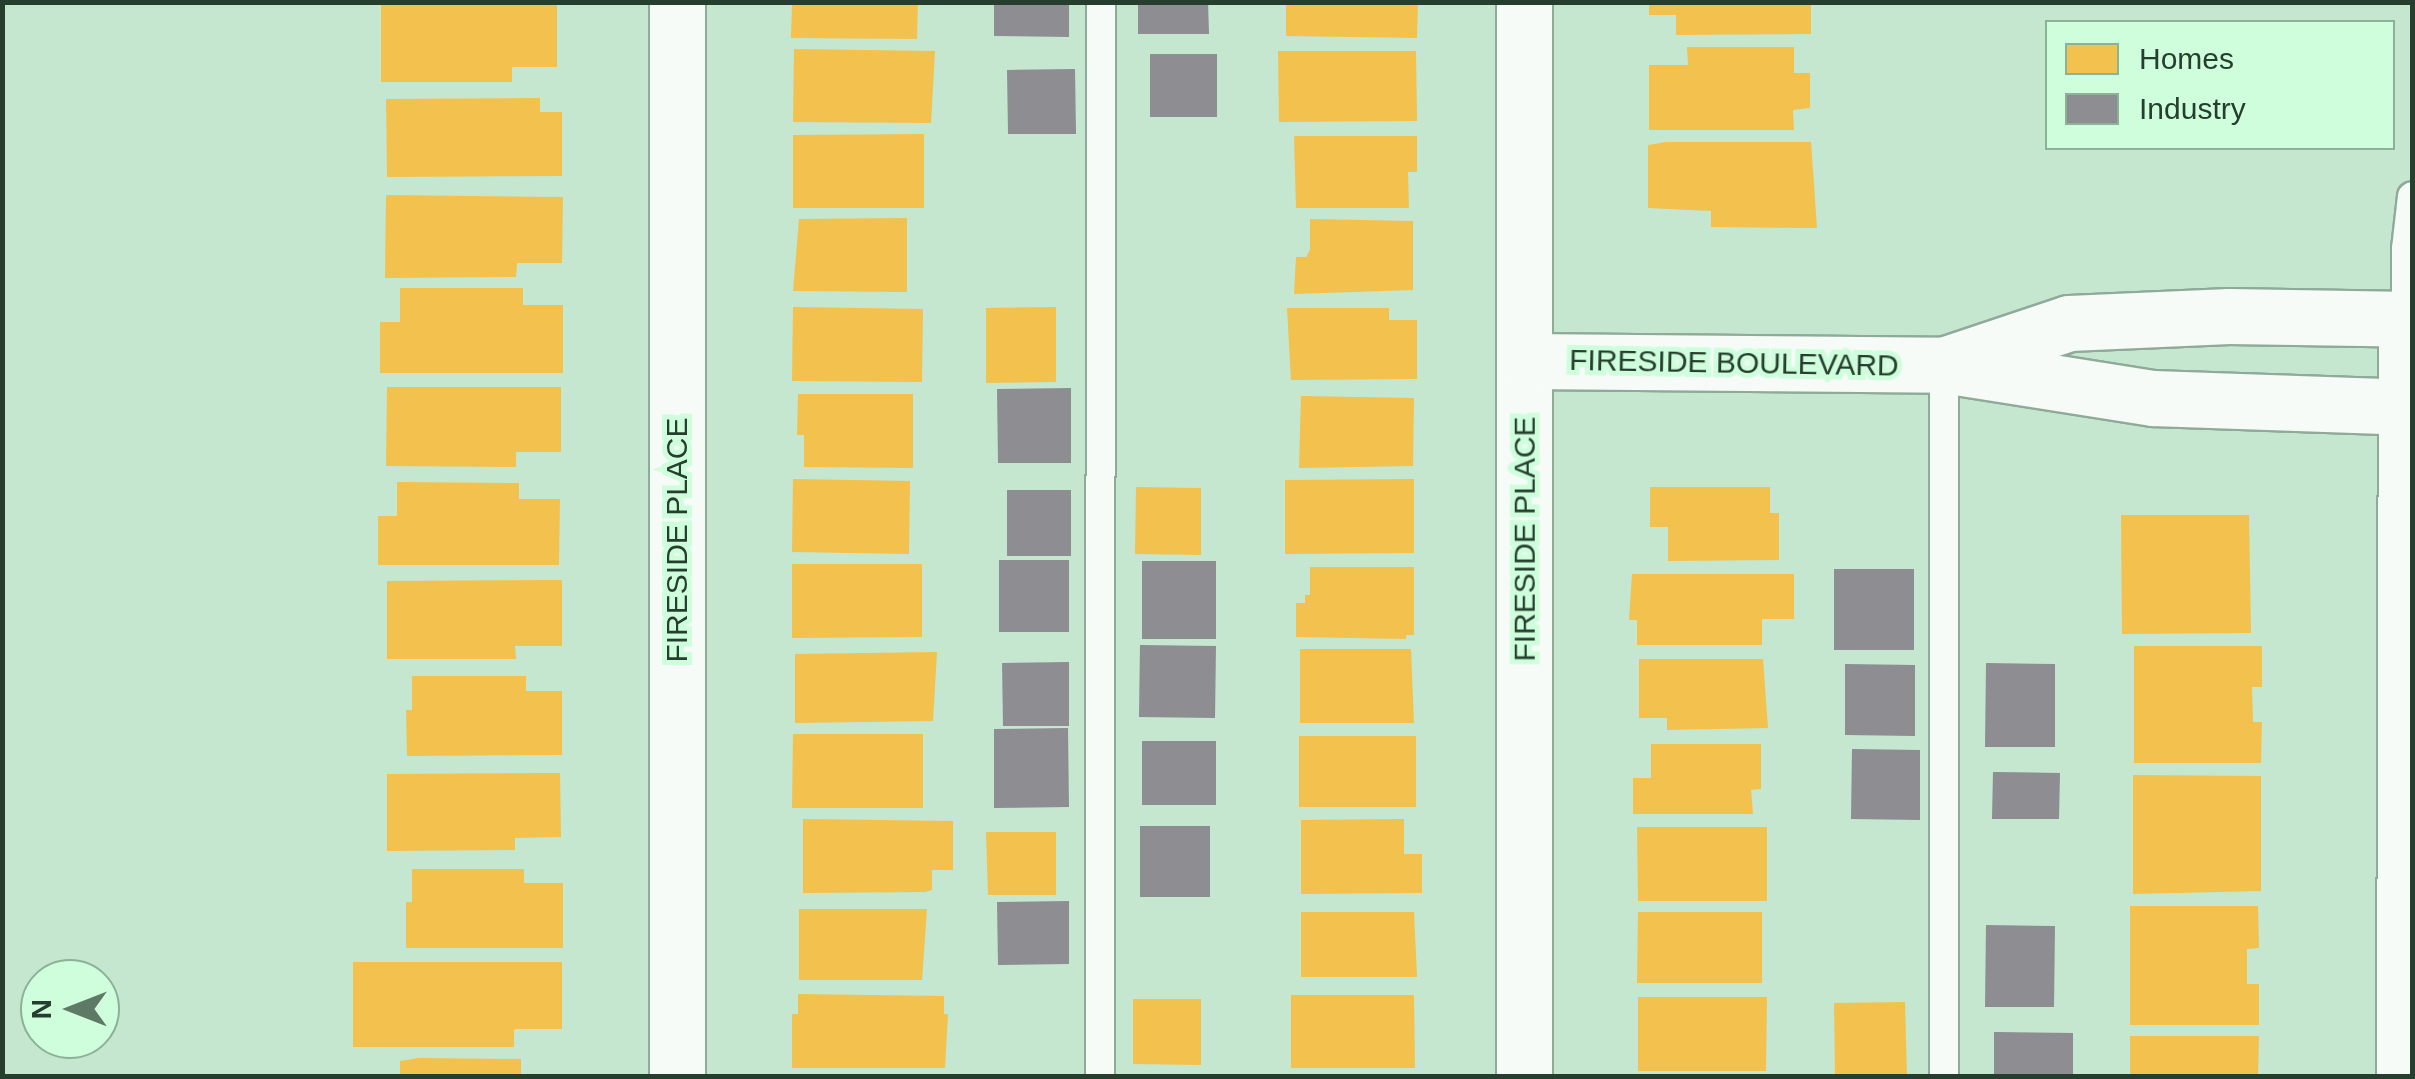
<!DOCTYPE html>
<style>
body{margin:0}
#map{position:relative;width:2415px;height:1079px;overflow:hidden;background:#c5e6cf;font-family:Helvetica,sans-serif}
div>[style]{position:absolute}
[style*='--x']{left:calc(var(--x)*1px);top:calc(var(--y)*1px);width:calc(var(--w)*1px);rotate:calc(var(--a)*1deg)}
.homes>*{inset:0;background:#f2c14e}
.industry>*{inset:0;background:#8d8d92}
.roads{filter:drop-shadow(2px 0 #90aa99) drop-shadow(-2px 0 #90aa99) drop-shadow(0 2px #90aa99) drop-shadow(0 -2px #90aa99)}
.service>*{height:28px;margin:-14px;padding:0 14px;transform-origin:14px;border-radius:14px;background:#f6fbf8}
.minor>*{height:55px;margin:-27.5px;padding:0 27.5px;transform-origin:27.5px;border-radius:27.5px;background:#f6fbf8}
span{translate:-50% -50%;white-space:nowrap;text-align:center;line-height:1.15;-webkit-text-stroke:10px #cefedc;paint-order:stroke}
.street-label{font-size:30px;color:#263e2e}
.frame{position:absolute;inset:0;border:5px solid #263e2e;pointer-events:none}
.legend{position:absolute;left:2045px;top:20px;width:350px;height:130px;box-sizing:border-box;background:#cefedc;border:2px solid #8bb196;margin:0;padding:12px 18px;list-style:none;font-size:30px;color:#263e2e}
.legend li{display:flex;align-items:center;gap:20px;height:50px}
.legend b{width:50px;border:2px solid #8bb196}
.north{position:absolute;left:20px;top:959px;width:100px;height:100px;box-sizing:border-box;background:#cefedc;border:2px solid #8bb196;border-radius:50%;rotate:270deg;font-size:28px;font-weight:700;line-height:40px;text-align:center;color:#263e2e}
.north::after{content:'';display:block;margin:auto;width:35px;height:45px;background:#5e7966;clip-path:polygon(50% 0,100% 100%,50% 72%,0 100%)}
</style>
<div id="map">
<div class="homes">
<div style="clip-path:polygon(381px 2px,557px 2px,557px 67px,512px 67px,512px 82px,381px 82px)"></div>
<div style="clip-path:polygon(792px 2px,918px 2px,917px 39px,791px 38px)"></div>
<div style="clip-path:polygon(1286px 2px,1418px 2px,1417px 38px,1286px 36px)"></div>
<div style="clip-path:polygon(1649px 2px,1811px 2px,1811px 34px,1676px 35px,1676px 15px,1649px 15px)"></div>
<div style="clip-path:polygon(1687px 47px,1794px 47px,1794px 73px,1810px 73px,1810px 108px,1793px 110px,1794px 130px,1649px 130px,1649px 65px,1688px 65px)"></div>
<div style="clip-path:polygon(794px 49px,935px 51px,931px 123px,793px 122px)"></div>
<div style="clip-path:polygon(1278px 51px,1416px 51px,1417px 121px,1279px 122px)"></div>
<div style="clip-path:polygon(540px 98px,540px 112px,562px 112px,562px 176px,387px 177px,386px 99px)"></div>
<div style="clip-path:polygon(924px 134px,924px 208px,793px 208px,793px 135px)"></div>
<div style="clip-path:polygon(1294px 136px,1417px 136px,1417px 172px,1408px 172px,1409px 208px,1296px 208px)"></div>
<div style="clip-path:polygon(1666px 142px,1811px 142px,1817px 228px,1711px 227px,1711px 211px,1648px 208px,1648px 145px)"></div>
<div style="clip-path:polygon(386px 195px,563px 197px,562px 263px,517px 263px,516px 277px,385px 278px)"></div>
<div style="clip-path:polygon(907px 218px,907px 292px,793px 291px,799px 219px)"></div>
<div style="clip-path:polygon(1310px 219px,1413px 221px,1413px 290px,1294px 294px,1296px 257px,1306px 257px,1310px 250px)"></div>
<div style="clip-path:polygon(400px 288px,523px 288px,523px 305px,563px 305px,563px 373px,380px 373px,380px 322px,400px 322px)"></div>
<div style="clip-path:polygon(793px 307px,923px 309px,922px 382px,792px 381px)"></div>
<div style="clip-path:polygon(1056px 307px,1056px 382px,986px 383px,986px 308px)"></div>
<div style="clip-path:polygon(1287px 308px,1389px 308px,1389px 320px,1417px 320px,1417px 379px,1291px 380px)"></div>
<div style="clip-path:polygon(387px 387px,561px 387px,561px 452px,516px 452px,516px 467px,386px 466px)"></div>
<div style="clip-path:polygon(798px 394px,913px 394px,913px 468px,804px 467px,804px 435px,797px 435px)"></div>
<div style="clip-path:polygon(1301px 396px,1414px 398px,1413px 466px,1299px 468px)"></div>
<div style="clip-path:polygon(793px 479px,910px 481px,909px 554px,792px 552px)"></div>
<div style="clip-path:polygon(1414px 479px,1414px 553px,1285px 554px,1285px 480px)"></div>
<div style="clip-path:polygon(397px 482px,519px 483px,519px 499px,560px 499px,559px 565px,378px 565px,378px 516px,397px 516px)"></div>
<div style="clip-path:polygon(1136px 487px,1201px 488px,1201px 555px,1135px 554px)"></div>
<div style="clip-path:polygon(1650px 487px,1770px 487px,1770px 513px,1779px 513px,1779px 560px,1668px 561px,1668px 527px,1650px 527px)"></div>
<div style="clip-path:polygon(2121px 515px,2249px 515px,2251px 633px,2122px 634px)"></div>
<div style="clip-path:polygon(792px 564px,922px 564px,922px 637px,792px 638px)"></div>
<div style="clip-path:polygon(1310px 567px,1414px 567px,1414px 635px,1406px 635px,1406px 639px,1296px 637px,1296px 603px,1305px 603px,1305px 595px,1310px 595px)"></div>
<div style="clip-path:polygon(1632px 574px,1794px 574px,1794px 619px,1762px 619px,1762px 645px,1637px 645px,1637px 620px,1629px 620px)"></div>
<div style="clip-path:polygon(562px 580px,562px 646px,515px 646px,516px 659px,387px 659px,387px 581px)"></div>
<div style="clip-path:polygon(2134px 646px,2262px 646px,2262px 687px,2252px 687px,2253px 722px,2262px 722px,2261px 763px,2134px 763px)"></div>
<div style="clip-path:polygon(1300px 649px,1411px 649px,1414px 723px,1300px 723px)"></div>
<div style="clip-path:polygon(937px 652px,933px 721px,795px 723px,795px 654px)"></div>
<div style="clip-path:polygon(1639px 659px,1763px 659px,1768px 728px,1667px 730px,1667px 718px,1639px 718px)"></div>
<div style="clip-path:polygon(412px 676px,526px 676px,526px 691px,562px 691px,562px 755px,407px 756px,406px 710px,412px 710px)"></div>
<div style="clip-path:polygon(793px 734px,923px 734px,923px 808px,792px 808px)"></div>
<div style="clip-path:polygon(1299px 736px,1416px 736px,1416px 807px,1299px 807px)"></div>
<div style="clip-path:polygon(1651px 744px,1761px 744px,1761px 789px,1751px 790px,1753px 814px,1633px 814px,1633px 778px,1651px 778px)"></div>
<div style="clip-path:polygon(560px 773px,561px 837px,515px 838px,515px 850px,387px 851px,387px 774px)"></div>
<div style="clip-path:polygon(2133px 775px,2261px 776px,2261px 891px,2133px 894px)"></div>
<div style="clip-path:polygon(803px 819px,953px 821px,953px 870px,932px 870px,932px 890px,925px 892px,803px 893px)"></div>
<div style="clip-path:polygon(1404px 819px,1404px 854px,1422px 854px,1422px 893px,1301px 894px,1301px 820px)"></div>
<div style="clip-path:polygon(1637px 827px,1767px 827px,1767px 901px,1638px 901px)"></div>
<div style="clip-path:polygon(986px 832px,1056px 832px,1056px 895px,988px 895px)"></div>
<div style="clip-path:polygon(412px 869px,524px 869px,524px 883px,563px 883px,563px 948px,406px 948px,406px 902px,412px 902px)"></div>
<div style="clip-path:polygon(2130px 906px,2258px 906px,2259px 948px,2247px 949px,2247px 984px,2259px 984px,2259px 1025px,2130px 1025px)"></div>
<div style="clip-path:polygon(799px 909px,927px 909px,922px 980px,799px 980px)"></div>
<div style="clip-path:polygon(1301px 912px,1414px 912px,1417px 977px,1301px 977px)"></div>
<div style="clip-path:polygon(1638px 912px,1762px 912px,1762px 983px,1637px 983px)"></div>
<div style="clip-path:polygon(353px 962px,562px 962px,562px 1029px,514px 1029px,514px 1047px,353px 1047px)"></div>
<div style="clip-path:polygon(798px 994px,944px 996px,944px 1014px,948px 1014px,945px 1068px,792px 1068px,792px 1014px,798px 1014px)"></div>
<div style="clip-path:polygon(1291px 995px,1414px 995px,1415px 1068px,1291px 1068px)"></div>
<div style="clip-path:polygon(1638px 997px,1767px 997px,1766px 1071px,1638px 1071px)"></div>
<div style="clip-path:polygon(1133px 999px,1201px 999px,1201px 1065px,1133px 1064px)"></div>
<div style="clip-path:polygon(1905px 1002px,1907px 1076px,1835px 1076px,1834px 1003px)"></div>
<div style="clip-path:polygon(2130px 1036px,2259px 1036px,2258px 1076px,2130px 1076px)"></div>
<div style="clip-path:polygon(419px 1058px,521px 1059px,521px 1076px,400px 1076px,400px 1061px)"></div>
</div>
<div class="industry">
<div style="clip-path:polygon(994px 2px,1069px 2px,1069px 37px,994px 36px)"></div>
<div style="clip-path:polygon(1138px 2px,1208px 2px,1209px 34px,1138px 34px)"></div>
<div style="clip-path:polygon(1150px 54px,1217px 54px,1217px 117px,1150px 117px)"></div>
<div style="clip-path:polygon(1075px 69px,1076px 134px,1008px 134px,1007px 70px)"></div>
<div style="clip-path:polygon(1071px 388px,1071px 463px,998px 463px,997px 389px)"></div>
<div style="clip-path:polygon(1007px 490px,1071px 490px,1071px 556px,1007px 556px)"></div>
<div style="clip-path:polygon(999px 560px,1069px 560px,1069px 632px,999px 632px)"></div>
<div style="clip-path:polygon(1142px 561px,1216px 561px,1216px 639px,1142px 639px)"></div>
<div style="clip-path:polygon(1834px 569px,1914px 569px,1914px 650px,1834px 650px)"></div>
<div style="clip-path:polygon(1140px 645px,1216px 646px,1215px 718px,1139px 717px)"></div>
<div style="clip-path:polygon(1069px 662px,1069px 726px,1003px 726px,1002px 663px)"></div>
<div style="clip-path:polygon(1986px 663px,2055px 664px,2055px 747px,1985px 747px)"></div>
<div style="clip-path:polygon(1845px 664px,1915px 665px,1915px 736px,1845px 735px)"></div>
<div style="clip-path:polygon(1068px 728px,1069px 807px,994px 808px,994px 729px)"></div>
<div style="clip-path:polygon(1142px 741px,1216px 741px,1216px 805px,1142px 805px)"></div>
<div style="clip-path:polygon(1852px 749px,1920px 750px,1920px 820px,1851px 819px)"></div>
<div style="clip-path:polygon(1993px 772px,2060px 773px,2059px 819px,1992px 819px)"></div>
<div style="clip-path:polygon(1140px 826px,1210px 826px,1210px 897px,1140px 897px)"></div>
<div style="clip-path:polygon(1069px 901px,1069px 964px,998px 965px,997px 902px)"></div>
<div style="clip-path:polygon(1986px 925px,2055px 926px,2054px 1007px,1985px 1007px)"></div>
<div style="clip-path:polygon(1994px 1032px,2073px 1033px,2073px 1076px,1994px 1076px)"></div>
</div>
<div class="roads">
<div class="service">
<div style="--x:2406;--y:319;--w:70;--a:-90"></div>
<div style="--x:2406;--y:249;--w:53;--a:-83.5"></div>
<div style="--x:1944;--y:365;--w:711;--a:90"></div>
<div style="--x:1100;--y:1076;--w:1074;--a:-89.95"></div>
</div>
<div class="minor">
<div style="--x:1524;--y:2;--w:1074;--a:90"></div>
<div style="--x:1525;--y:361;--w:419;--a:0.5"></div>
<div style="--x:1944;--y:365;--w:212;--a:9"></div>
<div style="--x:2153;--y:398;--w:259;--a:2"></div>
<div style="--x:1946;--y:364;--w:130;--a:-18.4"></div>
<div style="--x:2069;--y:323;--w:160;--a:-2.5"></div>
<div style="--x:2229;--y:316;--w:183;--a:0.9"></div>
<div style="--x:677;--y:1076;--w:1074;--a:-90"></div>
<div style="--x:2404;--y:1076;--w:757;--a:-89.85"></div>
</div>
</div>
<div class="street-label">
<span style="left:1734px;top:363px;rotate:1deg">FIRESIDE BOULEVARD</span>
<span style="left:1525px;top:539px;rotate:-90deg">FIRESIDE PLACE</span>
<span style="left:677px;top:540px;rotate:-90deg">FIRESIDE PLACE</span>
</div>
<div class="frame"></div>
<ul class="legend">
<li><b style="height:28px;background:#f2c14e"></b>Homes</li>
<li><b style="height:28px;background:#8d8d92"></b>Industry</li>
</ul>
<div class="north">N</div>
</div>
